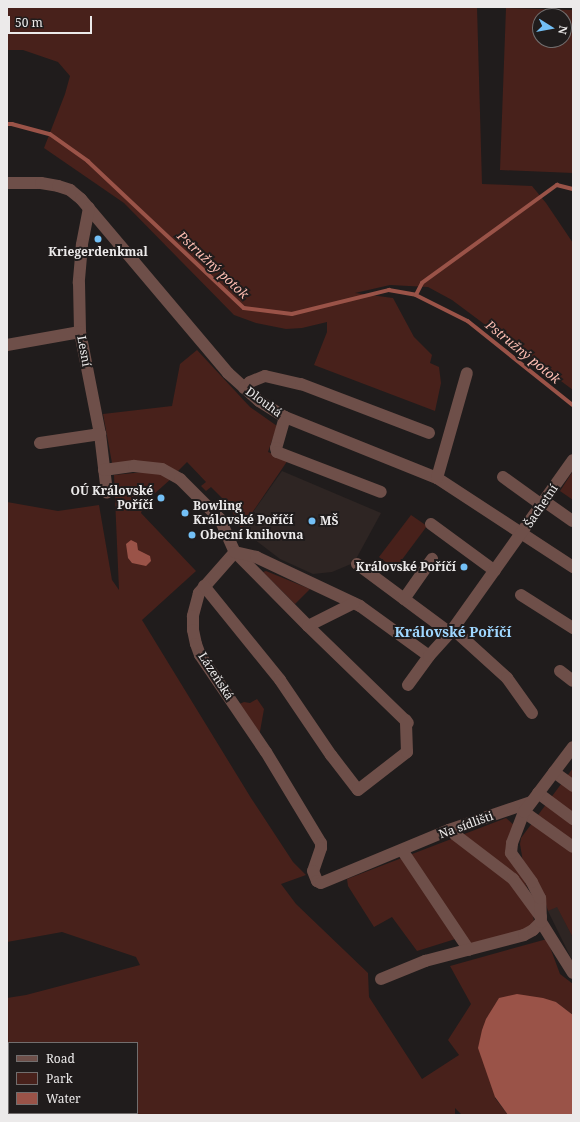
<!DOCTYPE html>
<meta charset="utf-8">
<style>
body{margin:0}
#map{position:relative;width:580px;height:1122px;overflow:hidden;background:#201c1c;font-family:"Noto Serif",serif}
div>[style]{position:absolute}
[style*='--x']{left:calc(var(--x)*1px);top:calc(var(--y)*1px);width:calc(var(--w)*1px);rotate:calc(var(--a)*1deg)}
.built>*{inset:0;background:#2e2523}
.green>*{inset:0;background:#48211b}
.water>*{inset:0;background:#9a5348}
.stream>*{height:3.5px;margin:-1.75px;padding:0 1.75px;transform-origin:1.75px;border-radius:1.75px;background:#9a5348}
.minor>*{height:12px;margin:-6px;padding:0 6px;transform-origin:6px;border-radius:6px;background:#6e4f49}
.dots>*{width:11px;height:11px;translate:-50% -50%;box-sizing:border-box;border:2px solid #201c1c;border-radius:50%}
span{translate:-50% -50%;white-space:nowrap;text-align:center;line-height:1.15;-webkit-text-stroke:4px #201c1c;paint-order:stroke}
.poi-label{font-size:12px;color:#eceaea;font-weight:700}
.right{translate:-100% -50%;text-align:right}
.left{translate:0 -50%;text-align:left}
.street-label{font-size:12px;color:#eceaea}
.water-label{font-size:13px;color:#fdbdb2;font-style:italic}
.quarter-label{font-size:14px;color:#9fd7ff;font-weight:700}
.frame{position:absolute;inset:0;border:8px solid #eceaea;pointer-events:none}
.legend{position:absolute;left:8px;top:1042px;width:130px;height:72px;box-sizing:border-box;background:#201c1c;border:1px solid #726e6e;margin:0;padding:5px 7px;list-style:none;font-size:12px;color:#eceaea}
.legend li{display:flex;align-items:center;gap:8px;height:20px}
.legend b{width:20px;border:1px solid #726e6e}
.north{position:absolute;left:532px;top:8px;width:40px;height:40px;box-sizing:border-box;background:#201c1c;border:1px solid #726e6e;border-radius:50%;rotate:101deg;font-size:11px;font-weight:700;line-height:16px;text-align:center;color:#eceaea}
.north::after{content:'';display:block;margin:auto;width:14px;height:18px;background:#73c0f6;clip-path:polygon(50% 0,100% 100%,50% 72%,0 100%)}
.scale{position:absolute;left:8px;top:16px;width:84px;height:18px;box-sizing:border-box;border:2px solid #eceaea;border-top:0;padding-left:5px;font-size:12px;line-height:14px;white-space:nowrap;color:#eceaea;-webkit-text-stroke:3px #201c1c;paint-order:stroke}
</style>
<div id="map">
<div class="built">
<div style="clip-path:polygon(282px 471px,381px 513px,356px 559px,351px 564px,332px 572px,313px 574px,280px 559px,241px 529px)"></div>
<div style="clip-path:polygon(557px 906px,573px 938px,573px 962px,548px 911px)"></div>
</div>
<div class="green">
<div style="clip-path:polygon(7px 7px,477px 7px,482px 184px,532px 186px,546px 203px,573px 243px,573px 390px,452px 300px,428px 287px,390px 285px,355px 293px,393px 298px,414px 337px,432px 355px,430px 363px,439px 367px,441px 383px,435px 411px,314px 365px,327px 332px,327px 322px,302px 328px,286px 329px,256px 323px,234px 315px,124px 203px,44px 148px,65px 94px,70px 76px,58px 62px,23px 50px,7px 50px)"></div>
<div style="clip-path:polygon(evenodd,506px 8px,573px 10px,573px 173px,500px 170px,506px 8px,540px 16px,564px 16px,564px 40px,540px 40px,540px 16px)"></div>
<div style="clip-path:polygon(197px 350px,250px 407px,277px 426px,268px 452px,288px 460px,241px 529px,229px 505px,211px 487px,206px 491px,201px 486px,206px 482px,187px 462px,178px 471px,149px 463px,112px 463px,103px 414px,172px 406px,180px 364px)"></div>
<div style="clip-path:polygon(evenodd,154px 471px,172px 478px,145px 502px,141px 513px,196px 571px,142px 620px,251px 798px,293px 862px,306px 875px,281px 884px,296px 904px,368px 973px,369px 997px,422px 1079px,459px 1055px,448px 1040px,471px 1004px,450px 966px,547px 939px,560px 974px,573px 984px,573px 1015px,556px 1002px,495px 1098px,508px 1115px,462px 1115px,455px 1108px,455px 1115px,7px 1115px,7px 998px,26px 995px,140px 965px,136px 957px,62px 932px,7px 942px,7px 502px,58px 511px,99px 505px,112px 580px,119px 590px,114px 475px,154px 471px,9px 1043px,137px 1043px,137px 1113px,9px 1113px,9px 1043px)"></div>
<div style="clip-path:polygon(573px 471px,573px 500px,560px 491px)"></div>
<div style="clip-path:polygon(411px 515px,427px 526px,395px 569px,379px 557px)"></div>
<div style="clip-path:polygon(266px 571px,310px 589px,295px 604px,263px 572px)"></div>
<div style="clip-path:polygon(257px 699px,264px 709px,259px 737px,239px 704px,244px 702px,250px 703px)"></div>
<div style="clip-path:polygon(573px 768px,573px 938px,557px 907px,548px 911px,543px 895px,523px 862px,520px 844px,521px 838px)"></div>
<div style="clip-path:polygon(506px 818px,515px 826px,508px 842px,537px 911px,533px 915px,534px 921px,529px 928px,473px 947px,465px 936px,417px 951px,392px 917px,374px 927px,348px 886px,347px 879px)"></div>
</div>
<div class="water">
<div style="clip-path:polygon(131px 540px,137px 543px,138px 550px,150px 556px,151px 561px,146px 566px,132px 563px,128px 558px,126px 544px)"></div>
<div style="clip-path:polygon(517px 994px,543px 998px,556px 1002px,573px 1015px,573px 1115px,508px 1115px,495px 1097px,478px 1048px,482px 1030px,486px 1019px,499px 998px)"></div>
</div>
<div class="stream">
<div style="--x:7;--y:124;--w:5;--a:0"></div>
<div style="--x:12;--y:124;--w:39;--a:15"></div>
<div style="--x:50;--y:134;--w:47;--a:35.4"></div>
<div style="--x:88;--y:161;--w:214;--a:43.3"></div>
<div style="--x:244;--y:308;--w:48;--a:7.1"></div>
<div style="--x:292;--y:314;--w:100;--a:-13.9"></div>
<div style="--x:389;--y:290;--w:27;--a:10"></div>
<div style="--x:416;--y:295;--w:58;--a:26.6"></div>
<div style="--x:468;--y:321;--w:134;--a:38.7"></div>
<div style="--x:416;--y:295;--w:13;--a:-63"></div>
<div style="--x:422;--y:283;--w:167;--a:-36"></div>
<div style="--x:557;--y:185;--w:16;--a:14"></div>
</div>
<div class="minor">
<div style="--x:7;--y:183;--w:34;--a:0"></div>
<div style="--x:41;--y:183;--w:17;--a:10"></div>
<div style="--x:58;--y:186;--w:13;--a:18"></div>
<div style="--x:70;--y:190;--w:14;--a:39"></div>
<div style="--x:81;--y:199;--w:228;--a:49.8"></div>
<div style="--x:228;--y:373;--w:42;--a:42.1"></div>
<div style="--x:259;--y:401;--w:31;--a:32"></div>
<div style="--x:285;--y:417;--w:164;--a:21.9"></div>
<div style="--x:437;--y:478;--w:163;--a:33.2"></div>
<div style="--x:89;--y:208;--w:38;--a:101"></div>
<div style="--x:82;--y:245;--w:38;--a:95"></div>
<div style="--x:79;--y:283;--w:49;--a:88.8"></div>
<div style="--x:80;--y:332;--w:104;--a:78.9"></div>
<div style="--x:100;--y:434;--w:59;--a:83.2"></div>
<div style="--x:7;--y:345;--w:74;--a:-10.1"></div>
<div style="--x:244;--y:388;--w:8;--a:-45"></div>
<div style="--x:250;--y:382;--w:16;--a:-22"></div>
<div style="--x:265;--y:376;--w:37;--a:13"></div>
<div style="--x:301;--y:384;--w:137;--a:20.9"></div>
<div style="--x:285;--y:417;--w:32;--a:106"></div>
<div style="--x:276;--y:448;--w:4;--a:76"></div>
<div style="--x:277;--y:452;--w:111;--a:21"></div>
<div style="--x:40;--y:443;--w:61;--a:-8.5"></div>
<div style="--x:104;--y:470;--w:30;--a:-8"></div>
<div style="--x:134;--y:466;--w:28;--a:6"></div>
<div style="--x:162;--y:469;--w:21;--a:29"></div>
<div style="--x:180;--y:479;--w:57;--a:45"></div>
<div style="--x:220;--y:519;--w:36;--a:66"></div>
<div style="--x:235;--y:552;--w:104;--a:45.4"></div>
<div style="--x:308;--y:626;--w:139;--a:44.1"></div>
<div style="--x:503;--y:477;--w:48;--a:35.7"></div>
<div style="--x:437;--y:478;--w:109;--a:-74.1"></div>
<div style="--x:544;--y:501;--w:35;--a:35"></div>
<div style="--x:431;--y:524;--w:79;--a:36.3"></div>
<div style="--x:235;--y:552;--w:55;--a:131.3"></div>
<div style="--x:199;--y:593;--w:24;--a:105"></div>
<div style="--x:193;--y:616;--w:14;--a:90"></div>
<div style="--x:193;--y:630;--w:14;--a:78"></div>
<div style="--x:196;--y:644;--w:12;--a:70"></div>
<div style="--x:200;--y:655;--w:117;--a:55.8"></div>
<div style="--x:266;--y:752;--w:106;--a:58.9"></div>
<div style="--x:321;--y:843;--w:5;--a:90"></div>
<div style="--x:321;--y:848;--w:24;--a:109"></div>
<div style="--x:313;--y:871;--w:11;--a:68"></div>
<div style="--x:317;--y:881;--w:4;--a:27"></div>
<div style="--x:321;--y:883;--w:139;--a:-22.5"></div>
<div style="--x:449;--y:830;--w:87;--a:-18.9"></div>
<div style="--x:235;--y:552;--w:22;--a:13"></div>
<div style="--x:256;--y:557;--w:115;--a:25.2"></div>
<div style="--x:360;--y:606;--w:85;--a:35.9"></div>
<div style="--x:357;--y:564;--w:116;--a:36.6"></div>
<div style="--x:204;--y:586;--w:121;--a:51"></div>
<div style="--x:280;--y:680;--w:91;--a:55.8"></div>
<div style="--x:331;--y:755;--w:44;--a:52.4"></div>
<div style="--x:358;--y:790;--w:62;--a:-37.8"></div>
<div style="--x:407;--y:752;--w:32;--a:-92"></div>
<div style="--x:521;--y:595;--w:62;--a:32.4"></div>
<div style="--x:404;--y:599;--w:49;--a:-55"></div>
<div style="--x:308;--y:626;--w:51;--a:-26.6"></div>
<div style="--x:453;--y:629;--w:73;--a:42.2"></div>
<div style="--x:507;--y:678;--w:43;--a:54.5"></div>
<div style="--x:560;--y:671;--w:16;--a:38"></div>
<div style="--x:408;--y:685;--w:36;--a:-54"></div>
<div style="--x:429;--y:656;--w:31;--a:-48"></div>
<div style="--x:450;--y:633;--w:212;--a:-54.6"></div>
<div style="--x:554;--y:772;--w:24;--a:36"></div>
<div style="--x:538;--y:793;--w:44;--a:36.6"></div>
<div style="--x:524;--y:812;--w:60;--a:35.5"></div>
<div style="--x:449;--y:830;--w:81;--a:37.4"></div>
<div style="--x:513;--y:879;--w:47;--a:53.6"></div>
<div style="--x:402;--y:850;--w:120;--a:56.2"></div>
<div style="--x:541;--y:922;--w:60;--a:57.9"></div>
<div style="--x:381;--y:979;--w:48;--a:-22.2"></div>
<div style="--x:425;--y:961;--w:102;--a:-14.7"></div>
<div style="--x:524;--y:935;--w:10;--a:-29"></div>
<div style="--x:533;--y:930;--w:11;--a:-45"></div>
<div style="--x:541;--y:922;--w:24;--a:-92"></div>
<div style="--x:540;--y:898;--w:18;--a:-117"></div>
<div style="--x:532;--y:882;--w:36;--a:-126"></div>
<div style="--x:511;--y:853;--w:10;--a:-84"></div>
<div style="--x:512;--y:843;--w:33;--a:-69"></div>
<div style="--x:524;--y:812;--w:81;--a:-53"></div>
</div>
<div class="dots">
<div style="left:98px;top:239px;background:#73c0f6"></div>
<div style="left:161px;top:498px;background:#73c0f6"></div>
<div style="left:185px;top:513px;background:#73c0f6"></div>
<div style="left:312px;top:521px;background:#73c0f6"></div>
<div style="left:192px;top:535px;background:#73c0f6"></div>
<div style="left:464px;top:567px;background:#73c0f6"></div>
</div>
<div class="poi-label">
<span style="left:98px;top:252px">Kriegerdenkmal</span>
<span class="right" style="left:153px;top:498px">OÚ Královské<br>Poříčí</span>
<span class="left" style="left:193px;top:513px">Bowling<br>Královské Poříčí</span>
<span class="left" style="left:320px;top:521px">MŠ</span>
<span class="left" style="left:200px;top:535px">Obecní knihovna</span>
<span class="right" style="left:456px;top:567px">Královské Poříčí</span>
</div>
<div class="street-label">
<span style="left:84px;top:351px;rotate:80deg">Lesní</span>
<span style="left:264px;top:402px;rotate:36deg">Dlouhá</span>
<span style="left:541px;top:506px;rotate:-56deg">Šachetní</span>
<span style="left:216px;top:676px;rotate:57deg">Lázeňská</span>
<span style="left:466px;top:825px;rotate:-20deg">Na sídlišti</span>
</div>
<div class="water-label">
<span style="left:213px;top:265px;rotate:43deg">Pstružný potok</span>
<span style="left:523px;top:352px;rotate:39deg">Pstružný potok</span>
</div>
<div class="quarter-label">
<span style="left:453px;top:632px">Královské Poříčí</span>
</div>
<div class="frame"></div>
<ul class="legend">
<li><b style="height:5px;background:#6e4f49"></b>Road</li>
<li><b style="height:11px;background:#48211b"></b>Park</li>
<li><b style="height:11px;background:#9a5348"></b>Water</li>
</ul>
<div class="north">N</div>
<div class="scale">50 m</div>
</div>
